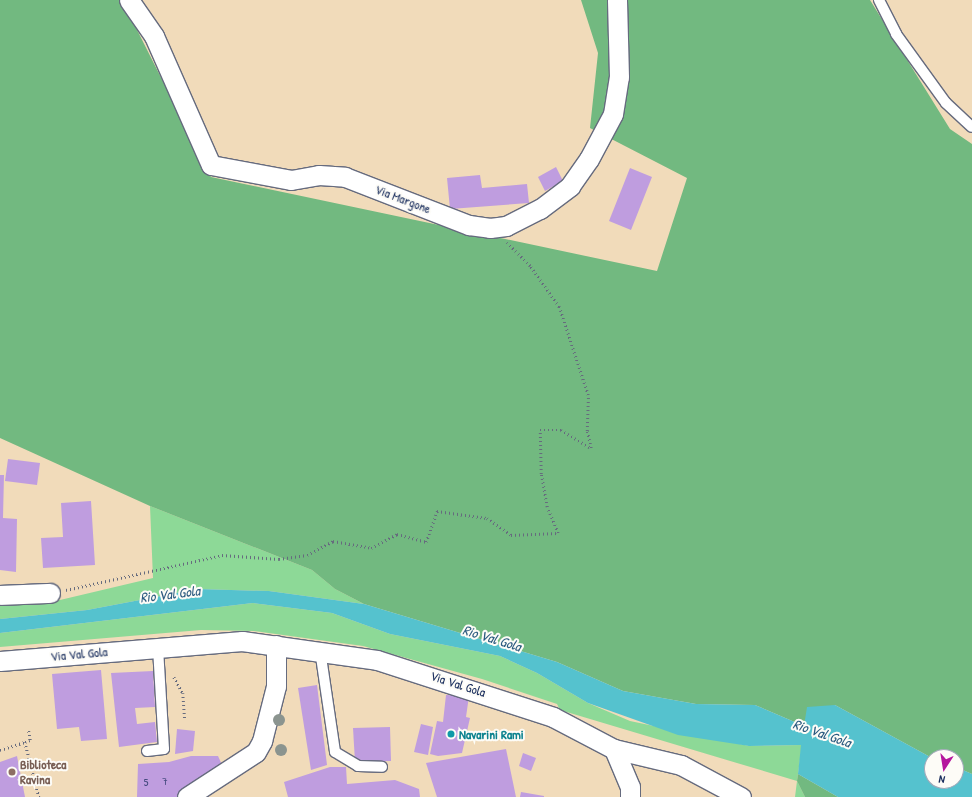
<!DOCTYPE html>
<style>
body{margin:0}
#map{position:relative;width:972px;height:797px;overflow:hidden;background:#f1dbba;font-family:"Patrick Hand",sans-serif}
div>[style]{position:absolute}
[style*='--x']{left:calc(var(--x)*1px);top:calc(var(--y)*1px);width:calc(var(--w)*1px);rotate:calc(var(--a)*1deg)}
.green>*{inset:0;background:#8dd997}
.forest>*{inset:0;background:#72b980}
.water>*{inset:0;background:#55c2ce}
.building>*{inset:0;background:#bf9ddf}
.path>*{height:2.5px;margin-top:-1.25px;transform-origin:0;background:repeating-linear-gradient(90deg,#666b7e 0 1px,transparent 0 4px)}
.roads{filter:drop-shadow(1px 0 #666b7e) drop-shadow(-1px 0 #666b7e) drop-shadow(0 1px #666b7e) drop-shadow(0 -1px #666b7e)}
.service>*{height:10px;margin:-5px;padding:0 5px;transform-origin:5px;border-radius:5px;background:#fff}
.minor>*{height:19px;margin:-9.5px;padding:0 9.5px;transform-origin:9.5px;border-radius:9.5px;background:#fff}
.trees>*{width:12px;height:12px;margin:-6px;border-radius:50%;background:#8b948f}
.dots>*{width:11px;height:11px;translate:-50% -50%;box-sizing:border-box;border:2px solid #fdfcf7;border-radius:50%}
span{translate:-50% -50%;white-space:nowrap;text-align:center;line-height:1.15;-webkit-text-stroke:4px #fdfcf7;paint-order:stroke}
.number-label{font-size:11px;color:#444a7e}
.number-label span{-webkit-text-stroke-width:0}
.street-label{font-size:13px;color:#1b2f5e}
.culture-label{font-size:13px;color:#0d838f;font-weight:700}
.left{translate:0 -50%;text-align:left}
.education-label{font-size:13px;color:#785e54;font-weight:700}
.water-label{font-size:14px;color:#2c5b80;font-style:italic}
.north{position:absolute;left:924px;top:749px;width:40px;height:40px;box-sizing:border-box;background:#fdfcf7;border:1px solid #a3aaba;border-radius:50%;rotate:192deg;font-size:11px;font-weight:700;line-height:16px;text-align:center;color:#1b2f5e}
.north::after{content:'';display:block;margin:auto;width:14px;height:18px;background:#b5179e;clip-path:polygon(50% 0,100% 100%,50% 72%,0 100%)}
</style>
<div id="map">
<div class="green">
<div style="clip-path:polygon(150px 506px,312px 570px,335px 589px,364px 604px,269px 591px,198px 589px,87px 610px,0 619px,0 606px,60px 600px,153px 578px)"></div>
<div style="clip-path:polygon(253px 603px,332px 613px,390px 634px,500px 656px,537px 673px,588px 703px,630px 721px,749px 746px,802px 745px,797px 781px,805px 797px,795px 797px,797px 781px,560px 710px,557px 704px,482px 679px,363px 646px,254px 631px,201px 630px,0 647px,0 633px)"></div>
</div>
<div class="forest">
<div style="clip-path:polygon(0 0,122px 0,211px 177px,657px 271px,687px 178px,590px 128px,598px 53px,581px 0,870px 0,950px 129px,972px 144px,972px 774px,956px 767px,956px 757px,932px 758px,835px 705px,804px 726px,755px 705px,696px 704px,623px 691px,557px 662px,364px 604px,335px 589px,312px 570px,150px 506px,0 438px)"></div>
<div style="clip-path:polygon(798px 774px,838px 797px,805px 797px,797px 781px)"></div>
</div>
<div class="water">
<div style="clip-path:polygon(198px 589px,269px 591px,364px 604px,557px 662px,623px 691px,696px 704px,755px 705px,804px 726px,807px 707px,835px 705px,932px 758px,932px 781px,956px 781px,956px 767px,972px 774px,972px 797px,838px 797px,798px 774px,801px 745px,749px 746px,678px 735px,588px 703px,537px 673px,500px 656px,390px 634px,332px 613px,253px 603px,0 633px,0 619px,87px 610px)"></div>
</div>
<div class="building">
<div style="clip-path:polygon(556px 167px,563px 181px,545px 191px,538px 177px)"></div>
<div style="clip-path:polygon(630px 168px,652px 177px,631px 230px,609px 221px)"></div>
<div style="clip-path:polygon(480px 175px,482px 188px,527px 184px,529px 203px,450px 209px,447px 178px)"></div>
<div style="clip-path:polygon(8px 459px,40px 463px,37px 485px,5px 481px)"></div>
<div style="clip-path:polygon(0 475px,4px 475px,3px 518px,17px 519px,16px 572px,0 570px)"></div>
<div style="clip-path:polygon(91px 501px,95px 565px,43px 568px,41px 538px,63px 537px,61px 503px)"></div>
<div style="clip-path:polygon(101px 670px,107px 739px,81px 741px,79px 727px,57px 729px,52px 674px)"></div>
<div style="clip-path:polygon(153px 671px,155px 707px,135px 708px,137px 724px,155px 722px,157px 742px,119px 747px,111px 673px)"></div>
<div style="clip-path:polygon(317px 685px,327px 765px,311px 770px,298px 688px)"></div>
<div style="clip-path:polygon(446px 695px,469px 696px,466px 717px,470px 718px,462px 753px,438px 756px,430px 754px,437px 721px,443px 722px)"></div>
<div style="clip-path:polygon(421px 724px,433px 727px,428px 755px,414px 752px)"></div>
<div style="clip-path:polygon(390px 727px,391px 761px,355px 762px,353px 728px)"></div>
<div style="clip-path:polygon(177px 729px,195px 731px,193px 751px,175px 754px)"></div>
<div style="clip-path:polygon(506px 749px,516px 797px,437px 797px,426px 763px)"></div>
<div style="clip-path:polygon(523px 753px,536px 758px,531px 771px,519px 766px)"></div>
<div style="clip-path:polygon(17px 756px,25px 797px,0 797px,0 762px)"></div>
<div style="clip-path:polygon(191px 756px,218px 756px,223px 767px,178px 797px,137px 797px,138px 764px,169px 762px)"></div>
<div style="clip-path:polygon(330px 767px,346px 767px,347px 784px,395px 780px,419px 789px,420px 797px,288px 797px,284px 782px)"></div>
<div style="clip-path:polygon(521px 792px,544px 796px,544px 797px,520px 797px)"></div>
</div>
<div class="path">
<div style="--x:66;--y:590;--w:160;--a:-12.6"></div>
<div style="--x:222;--y:555;--w:57;--a:4"></div>
<div style="--x:279;--y:559;--w:28;--a:-8"></div>
<div style="--x:307;--y:555;--w:30;--a:-28"></div>
<div style="--x:333;--y:541;--w:39;--a:10"></div>
<div style="--x:371;--y:548;--w:30;--a:-28"></div>
<div style="--x:397;--y:534;--w:30;--a:15"></div>
<div style="--x:426;--y:542;--w:33;--a:-70"></div>
<div style="--x:437;--y:511;--w:50;--a:8"></div>
<div style="--x:487;--y:518;--w:29;--a:35"></div>
<div style="--x:511;--y:535;--w:47;--a:-2.4"></div>
<div style="--x:558;--y:533;--w:28;--a:-113"></div>
<div style="--x:547;--y:507;--w:34;--a:-100"></div>
<div style="--x:541;--y:474;--w:44;--a:-91.3"></div>
<div style="--x:540;--y:430;--w:21;--a:0"></div>
<div style="--x:561;--y:430;--w:35;--a:31"></div>
<div style="--x:591;--y:448;--w:17;--a:-103"></div>
<div style="--x:587;--y:431;--w:36;--a:-88"></div>
<div style="--x:588;--y:395;--w:93;--a:-108.2"></div>
<div style="--x:559;--y:307;--w:50;--a:-125.3"></div>
<div style="--x:530;--y:266;--w:33;--a:-135"></div>
<div style="--x:174;--y:677;--w:18;--a:61"></div>
<div style="--x:183;--y:693;--w:26;--a:86"></div>
<div style="--x:25;--y:742;--w:5;--a:-22"></div>
<div style="--x:30;--y:740;--w:11;--a:-100"></div>
<div style="--x:0;--y:750;--w:26;--a:-18"></div>
<div style="--x:25;--y:742;--w:57;--a:75.7"></div>
</div>
<div class="roads">
<div class="service">
<div style="--x:879;--y:0;--w:38;--a:63"></div>
<div style="--x:896;--y:34;--w:85;--a:54.1"></div>
<div style="--x:946;--y:103;--w:35;--a:43"></div>
<div style="--x:320;--y:650;--w:103;--a:81.6"></div>
<div style="--x:335;--y:752;--w:27;--a:31"></div>
<div style="--x:358;--y:766;--w:24;--a:2"></div>
<div style="--x:147;--y:751;--w:17;--a:-7"></div>
<div style="--x:164;--y:749;--w:102;--a:-93.4"></div>
</div>
<div class="minor">
<div style="--x:129;--y:0;--w:44;--a:55.2"></div>
<div style="--x:154;--y:36;--w:141;--a:66.2"></div>
<div style="--x:211;--y:165;--w:81;--a:10.6"></div>
<div style="--x:291;--y:180;--w:28;--a:-10"></div>
<div style="--x:319;--y:175;--w:26;--a:4"></div>
<div style="--x:345;--y:177;--w:133;--a:21.2"></div>
<div style="--x:469;--y:225;--w:21;--a:8"></div>
<div style="--x:490;--y:228;--w:16;--a:-7"></div>
<div style="--x:506;--y:226;--w:38;--a:-27"></div>
<div style="--x:540;--y:209;--w:38;--a:-37"></div>
<div style="--x:570;--y:186;--w:33;--a:-55"></div>
<div style="--x:589;--y:159;--w:51;--a:-61.9"></div>
<div style="--x:613;--y:114;--w:37;--a:-81"></div>
<div style="--x:619;--y:77;--w:77;--a:-91.5"></div>
<div style="--x:0;--y:595;--w:50;--a:-2.3"></div>
<div style="--x:0;--y:661;--w:243;--a:-4.7"></div>
<div style="--x:242;--y:641;--w:136;--a:8"></div>
<div style="--x:377;--y:660;--w:185;--a:17.9"></div>
<div style="--x:553;--y:717;--w:69;--a:27.7"></div>
<div style="--x:614;--y:749;--w:69;--a:13.4"></div>
<div style="--x:681;--y:765;--w:68;--a:28.1"></div>
<div style="--x:614;--y:749;--w:41;--a:67.2"></div>
<div style="--x:630;--y:787;--w:10;--a:90"></div>
<div style="--x:187;--y:797;--w:82;--a:-33.1"></div>
<div style="--x:256;--y:752;--w:13;--a:-61"></div>
<div style="--x:262;--y:741;--w:57;--a:-75.7"></div>
<div style="--x:276;--y:686;--w:41;--a:-90"></div>
</div>
</div>
<div class="trees">
<div style="left:279px;top:720px"></div>
<div style="left:281px;top:750px"></div>
</div>
<div class="dots">
<div style="left:451px;top:734px;background:#0f9aa8"></div>
<div style="left:12px;top:772px;background:#8d6e63"></div>
</div>
<div class="number-label">
<span style="left:165px;top:781px">7</span>
<span style="left:146px;top:782px">5</span>
</div>
<div class="street-label">
<span style="left:403px;top:199px;rotate:21deg">Via Margone</span>
<span style="left:79px;top:654px;rotate:-5deg">Via Val Gola</span>
<span style="left:458px;top:684px;rotate:18deg">Via Val Gola</span>
</div>
<div class="culture-label">
<span class="left" style="left:459px;top:734px">Navarini Rami</span>
</div>
<div class="education-label">
<span class="left" style="left:20px;top:772px">Biblioteca<br>Ravina</span>
</div>
<div class="water-label">
<span style="left:170px;top:594px;rotate:-7deg">Rio Val Gola</span>
<span style="left:492px;top:638px;rotate:17deg">Rio Val Gola</span>
<span style="left:822px;top:733px;rotate:19deg">Rio Val Gola</span>
</div>
<div class="north">N</div>
</div>
